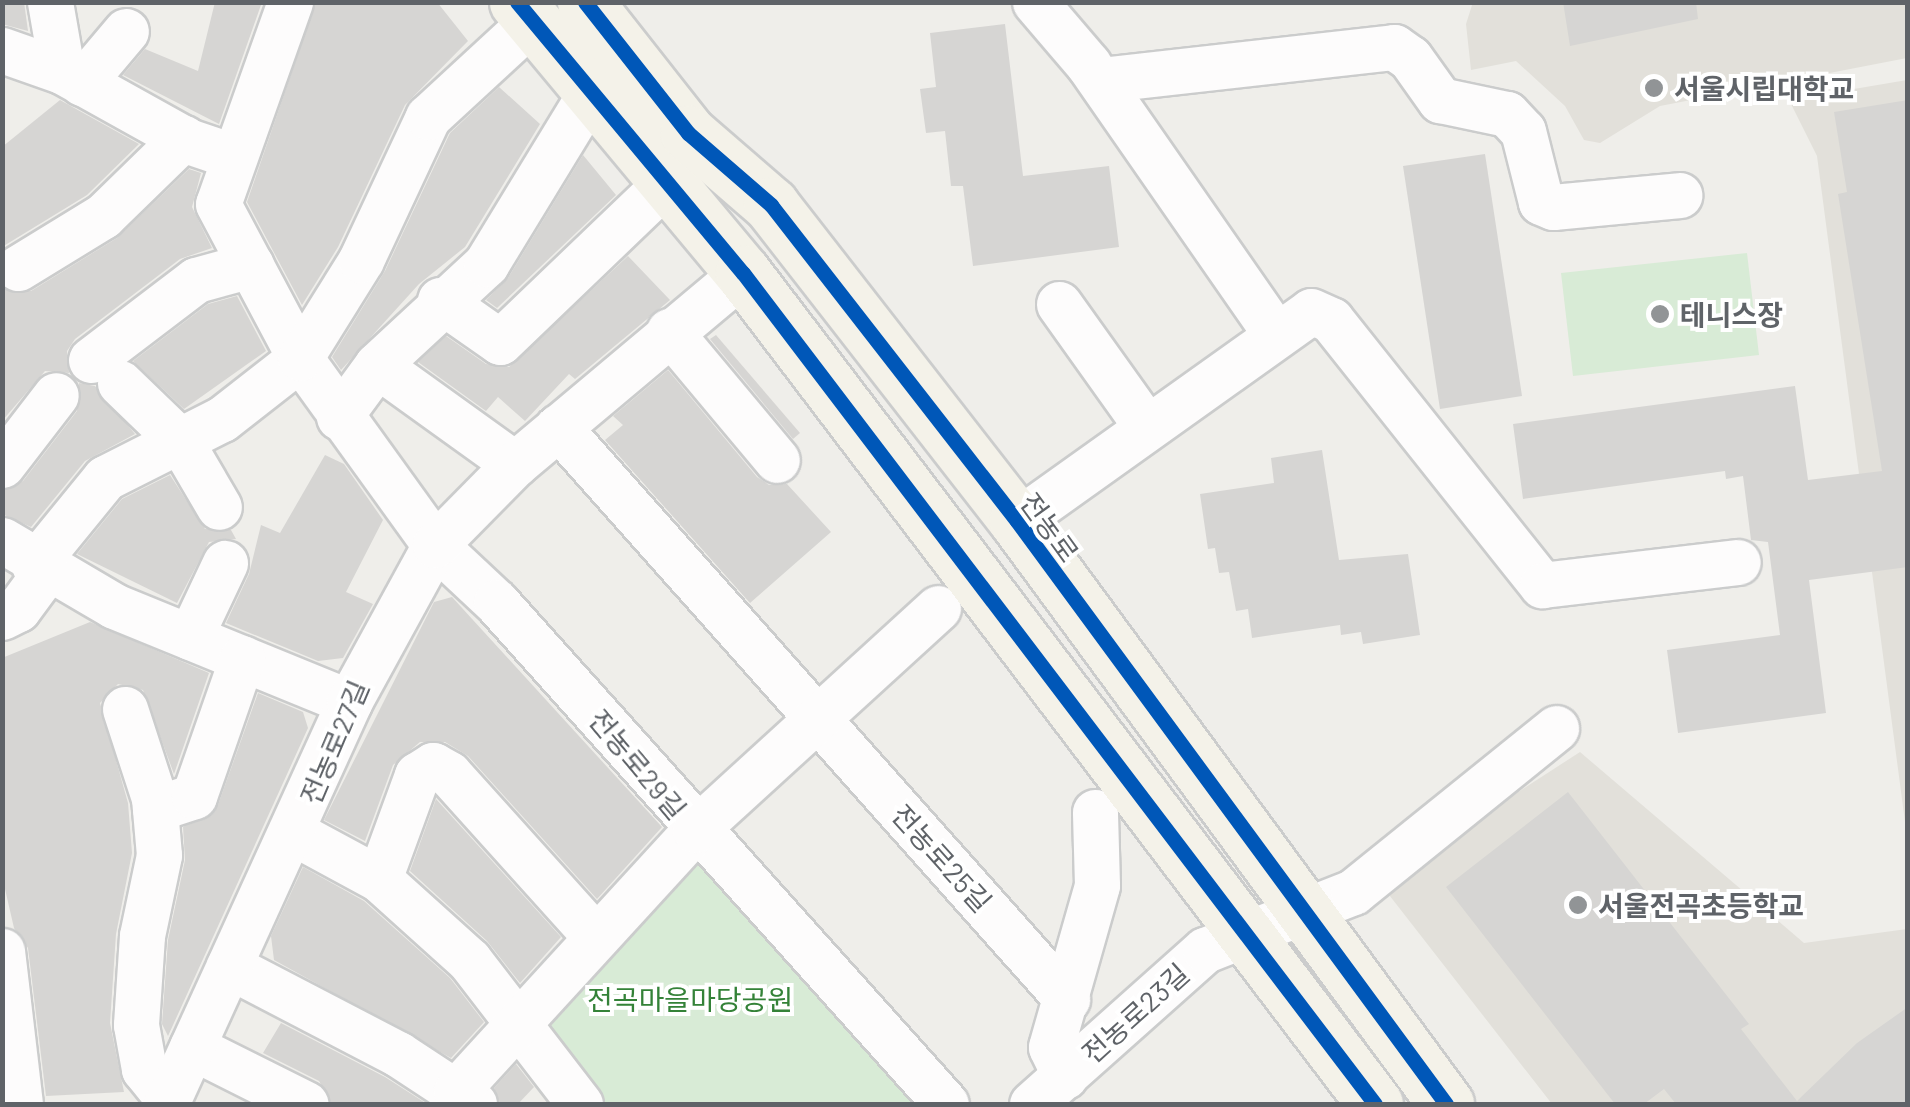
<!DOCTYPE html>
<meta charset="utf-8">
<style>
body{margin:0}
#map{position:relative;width:1910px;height:1107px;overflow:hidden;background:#efeeea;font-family:Barlow,"Noto Sans KR",sans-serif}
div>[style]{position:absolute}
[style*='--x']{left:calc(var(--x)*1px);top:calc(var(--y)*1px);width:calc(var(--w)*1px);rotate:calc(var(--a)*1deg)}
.education>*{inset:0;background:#e2e0da}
.green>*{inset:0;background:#d8ebd6}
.building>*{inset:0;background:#d6d5d3}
.roads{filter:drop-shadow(2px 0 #cbcccc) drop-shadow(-2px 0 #cbcccc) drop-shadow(0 2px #cbcccc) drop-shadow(0 -2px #cbcccc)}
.minor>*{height:45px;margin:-22.5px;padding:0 22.5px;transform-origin:22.5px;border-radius:22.5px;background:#fdfcfc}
.major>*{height:55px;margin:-27.5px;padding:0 27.5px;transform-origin:27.5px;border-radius:27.5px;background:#f4f2e9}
.cycleway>*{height:15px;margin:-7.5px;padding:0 7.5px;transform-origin:7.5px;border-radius:7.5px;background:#0057b8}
.dots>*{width:28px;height:28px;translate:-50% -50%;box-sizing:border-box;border:5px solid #fff;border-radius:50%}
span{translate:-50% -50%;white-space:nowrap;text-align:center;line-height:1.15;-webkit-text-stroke:8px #fff;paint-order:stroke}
.poi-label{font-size:28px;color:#5f6368;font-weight:700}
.left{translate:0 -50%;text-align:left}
.street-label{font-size:28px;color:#5f6368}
.park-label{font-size:28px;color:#348238}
.frame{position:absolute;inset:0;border:5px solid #5f6368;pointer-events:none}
</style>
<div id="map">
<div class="education">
<div style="clip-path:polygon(1473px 2px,1907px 3px,1907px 58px,1660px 106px,1600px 143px,1584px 140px,1565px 106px,1516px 61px,1471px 70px,1466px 24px)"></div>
<div style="clip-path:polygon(1907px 80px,1907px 837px,1817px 156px,1789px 100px)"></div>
<div style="clip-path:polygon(1580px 752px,1804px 943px,1907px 929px,1907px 1104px,1552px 1104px,1379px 882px)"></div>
</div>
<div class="green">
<div style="clip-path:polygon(1747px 253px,1759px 355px,1573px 376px,1561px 273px)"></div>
<div style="clip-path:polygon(693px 846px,928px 1104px,589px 1104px,525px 1020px)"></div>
</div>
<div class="building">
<div style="clip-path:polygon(2px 2px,24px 2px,28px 31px,2px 24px)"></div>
<div style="clip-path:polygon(215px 2px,262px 2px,219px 124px,123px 75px,145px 49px,198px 71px)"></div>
<div style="clip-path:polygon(316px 2px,437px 2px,468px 41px,405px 105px,338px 247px,302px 305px,247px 202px)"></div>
<div style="clip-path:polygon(1563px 2px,1696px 2px,1698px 19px,1570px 46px)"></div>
<div style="clip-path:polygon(1005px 24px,1023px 176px,1109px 166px,1119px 247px,973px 266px,963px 186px,951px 186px,945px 131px,926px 133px,920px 89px,936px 87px,930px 33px)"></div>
<div style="clip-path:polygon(499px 87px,540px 124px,465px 247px,419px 284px,341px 370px,332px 357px,385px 271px,450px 133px)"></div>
<div style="clip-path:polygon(60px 100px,139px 144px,87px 195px,2px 247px,2px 147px)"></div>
<div style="clip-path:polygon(1908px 100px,1908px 567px,1809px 580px,1826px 713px,1678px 733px,1667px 650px,1780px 635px,1768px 542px,1751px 540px,1743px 476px,1726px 479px,1725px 471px,1523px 499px,1513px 424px,1795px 386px,1808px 480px,1882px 471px,1838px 194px,1847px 192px,1834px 112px)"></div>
<div style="clip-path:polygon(1485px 154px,1522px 396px,1440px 409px,1403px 166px)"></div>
<div style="clip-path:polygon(583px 155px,616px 195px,497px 308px,486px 300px,508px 278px)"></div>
<div style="clip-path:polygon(189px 169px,201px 173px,192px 207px,212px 248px,180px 259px,75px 339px,67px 351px,69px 373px,45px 371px,2px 421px,2px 288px,31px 291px,117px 238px)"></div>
<div style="clip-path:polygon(628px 256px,670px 300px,575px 379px,569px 374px,525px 421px,498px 397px,486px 411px,418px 362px,446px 336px,486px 364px,509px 367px)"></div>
<div style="clip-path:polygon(237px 296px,266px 351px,184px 409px,133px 361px,208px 304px)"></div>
<div style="clip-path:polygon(716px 335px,800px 433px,793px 439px,710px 339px)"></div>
<div style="clip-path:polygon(668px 370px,757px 477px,769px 485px,787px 484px,831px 532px,750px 603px,605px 440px,623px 425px,613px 416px)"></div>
<div style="clip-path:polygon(79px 383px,95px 386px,135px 434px,85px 461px,31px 527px,2px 514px,2px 491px,23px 481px,77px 411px)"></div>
<div style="clip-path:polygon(1322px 450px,1339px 560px,1408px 554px,1420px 635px,1363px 644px,1361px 632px,1341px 635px,1340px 625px,1252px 638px,1248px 609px,1236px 611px,1229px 572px,1219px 573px,1215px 548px,1208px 549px,1200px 494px,1274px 483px,1271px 458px)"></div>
<div style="clip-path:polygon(325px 455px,344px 464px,383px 520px,346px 592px,373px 604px,343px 658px,318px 661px,226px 623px,249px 574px,261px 525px,280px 533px)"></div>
<div style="clip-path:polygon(170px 475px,205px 529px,231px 530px,236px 539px,209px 542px,177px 603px,77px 554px,122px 499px)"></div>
<div style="clip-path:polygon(452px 597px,662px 827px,597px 899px,468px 756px,445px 742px,420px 742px,393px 765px,365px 841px,324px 820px,434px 602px)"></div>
<div style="clip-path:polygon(90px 622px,209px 673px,174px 774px,143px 690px,118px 684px,100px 703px,128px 803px,132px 853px,116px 934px,110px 1023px,124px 1092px,46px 1096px,28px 948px,14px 928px,2px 876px,2px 658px)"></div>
<div style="clip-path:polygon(258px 693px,303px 712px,308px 728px,168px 1036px,162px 1024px,168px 940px,185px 860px,183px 827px,218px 805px)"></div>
<div style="clip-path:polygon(1568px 792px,1749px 1024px,1741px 1029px,1797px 1101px,1857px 1043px,1908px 1007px,1908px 1104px,1676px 1104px,1664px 1089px,1644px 1104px,1615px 1104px,1446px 887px)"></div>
<div style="clip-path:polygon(436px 799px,561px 937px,520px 983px,487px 941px,410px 871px)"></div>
<div style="clip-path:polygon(303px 867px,364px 901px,450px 978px,484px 1022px,451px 1058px,274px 960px,271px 936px)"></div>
<div style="clip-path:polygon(281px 1023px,385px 1077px,427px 1104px,332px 1104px,319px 1081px,263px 1053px)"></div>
<div style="clip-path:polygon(516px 1064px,534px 1087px,518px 1104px,500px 1104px,494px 1088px)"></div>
</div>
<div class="roads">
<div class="minor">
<div style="--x:50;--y:2;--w:70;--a:80.1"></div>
<div style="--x:290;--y:2;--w:214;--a:109.6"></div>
<div style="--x:218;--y:204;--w:174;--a:62"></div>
<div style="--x:300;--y:358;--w:231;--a:54.2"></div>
<div style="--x:435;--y:545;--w:83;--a:43.1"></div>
<div style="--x:496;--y:602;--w:674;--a:48.13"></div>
<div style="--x:1035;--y:2;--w:82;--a:49.5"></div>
<div style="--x:1088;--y:64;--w:328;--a:55.2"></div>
<div style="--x:2;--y:50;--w:64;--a:19.3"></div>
<div style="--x:62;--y:71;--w:144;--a:29.1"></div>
<div style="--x:188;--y:141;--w:46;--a:18.8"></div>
<div style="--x:1100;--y:80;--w:296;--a:-6.4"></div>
<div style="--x:1394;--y:47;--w:19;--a:35"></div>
<div style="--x:1410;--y:58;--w:52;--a:54.5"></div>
<div style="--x:1440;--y:100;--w:68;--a:11.8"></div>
<div style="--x:1507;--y:114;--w:23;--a:47"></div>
<div style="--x:1523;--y:131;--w:73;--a:75.8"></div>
<div style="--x:1541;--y:202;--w:13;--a:23"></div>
<div style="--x:1553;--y:207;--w:127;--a:-5.4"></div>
<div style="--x:82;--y:83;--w:68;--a:-49.8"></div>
<div style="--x:18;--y:268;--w:100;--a:-31.5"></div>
<div style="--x:103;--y:216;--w:112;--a:-44.3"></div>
<div style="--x:440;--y:300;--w:73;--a:35"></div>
<div style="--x:500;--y:342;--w:227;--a:-43.8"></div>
<div style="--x:1059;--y:304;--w:150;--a:54.5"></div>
<div style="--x:669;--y:331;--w:168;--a:50.1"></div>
<div style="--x:91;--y:360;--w:132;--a:-37.3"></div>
<div style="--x:196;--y:280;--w:57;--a:-15.3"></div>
<div style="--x:377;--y:365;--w:170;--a:35.7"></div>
<div style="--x:120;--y:383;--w:85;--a:44"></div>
<div style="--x:181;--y:442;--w:75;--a:59.7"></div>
<div style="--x:339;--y:417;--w:64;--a:-53.8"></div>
<div style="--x:377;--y:365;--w:149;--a:-42.8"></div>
<div style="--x:486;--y:264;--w:198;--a:-58.6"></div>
<div style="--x:558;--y:427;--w:766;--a:48.34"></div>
<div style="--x:2;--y:465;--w:88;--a:-52.4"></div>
<div style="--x:1017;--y:521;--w:361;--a:-35.5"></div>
<div style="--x:1311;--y:311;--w:22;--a:24"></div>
<div style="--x:1331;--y:320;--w:339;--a:51.5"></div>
<div style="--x:1542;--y:585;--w:197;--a:-6.7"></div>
<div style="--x:2;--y:540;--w:130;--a:30.5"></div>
<div style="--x:114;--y:606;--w:254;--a:22.2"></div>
<div style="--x:34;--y:565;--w:112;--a:-50.8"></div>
<div style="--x:105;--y:478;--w:131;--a:-26.8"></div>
<div style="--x:222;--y:419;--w:99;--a:-38"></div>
<div style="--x:300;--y:358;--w:115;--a:-58.1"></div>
<div style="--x:361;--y:260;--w:158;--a:-64.9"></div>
<div style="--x:428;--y:117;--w:142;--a:-42.7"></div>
<div style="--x:2;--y:617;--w:18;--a:-27"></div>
<div style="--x:18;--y:609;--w:47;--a:-53.6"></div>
<div style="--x:190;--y:637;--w:82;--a:-64.7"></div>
<div style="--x:125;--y:709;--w:94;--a:72"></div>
<div style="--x:154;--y:798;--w:57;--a:85"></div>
<div style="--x:159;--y:855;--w:83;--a:101.9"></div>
<div style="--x:142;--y:936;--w:89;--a:93.9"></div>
<div style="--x:136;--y:1025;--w:45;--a:79.7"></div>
<div style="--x:144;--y:1069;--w:38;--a:51"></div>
<div style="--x:155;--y:809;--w:41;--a:-18.4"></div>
<div style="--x:194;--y:796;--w:146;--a:-70.8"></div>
<div style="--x:294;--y:833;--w:97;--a:28.4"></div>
<div style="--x:379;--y:879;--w:121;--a:42"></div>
<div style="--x:469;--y:960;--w:182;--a:52.4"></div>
<div style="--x:379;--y:879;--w:111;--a:-69.9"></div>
<div style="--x:417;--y:775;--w:19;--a:-32"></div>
<div style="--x:433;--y:765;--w:18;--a:29"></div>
<div style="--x:449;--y:774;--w:218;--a:48"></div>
<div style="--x:2;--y:951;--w:154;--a:83.3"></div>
<div style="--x:229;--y:966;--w:191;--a:27.5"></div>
<div style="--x:398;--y:1054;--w:91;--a:33.3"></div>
<div style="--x:192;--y:1047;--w:127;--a:26.6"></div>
<div style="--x:1065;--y:1076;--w:32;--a:-116"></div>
<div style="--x:1051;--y:1047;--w:168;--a:-74.1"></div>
<div style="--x:1097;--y:885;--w:73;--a:-91.6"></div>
<div style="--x:456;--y:1091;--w:354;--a:-47.5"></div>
<div style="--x:695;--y:830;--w:329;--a:-42.4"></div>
<div style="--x:166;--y:1104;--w:442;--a:-65.5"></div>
<div style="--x:349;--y:702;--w:179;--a:-61.3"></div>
<div style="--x:435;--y:545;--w:114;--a:-45.4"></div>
<div style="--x:515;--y:464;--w:297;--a:-40"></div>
<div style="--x:1032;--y:1104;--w:232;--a:-41.7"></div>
<div style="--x:1205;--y:950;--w:159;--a:-21.4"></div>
<div style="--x:1353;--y:892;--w:261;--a:-38.9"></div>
</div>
<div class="major">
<div style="--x:517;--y:2;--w:353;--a:50.2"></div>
<div style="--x:743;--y:273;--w:1044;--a:52.75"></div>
<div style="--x:585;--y:2;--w:167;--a:51.8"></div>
<div style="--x:688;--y:133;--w:110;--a:40.9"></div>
<div style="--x:771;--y:205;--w:400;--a:52.1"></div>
<div style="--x:1017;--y:521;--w:724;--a:53.65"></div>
</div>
</div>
<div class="cycleway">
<div style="--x:517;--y:2;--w:353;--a:50.2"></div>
<div style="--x:743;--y:273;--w:1044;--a:52.75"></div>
<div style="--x:585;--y:2;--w:167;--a:51.8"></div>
<div style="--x:688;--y:133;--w:110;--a:40.9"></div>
<div style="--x:771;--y:205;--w:400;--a:52.1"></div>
<div style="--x:1017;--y:521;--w:724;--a:53.65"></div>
</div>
<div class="dots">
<div style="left:1654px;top:88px;background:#919496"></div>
<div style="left:1660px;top:314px;background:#919496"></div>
<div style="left:1578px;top:905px;background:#919496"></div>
</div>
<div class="poi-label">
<span class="left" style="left:1674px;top:88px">서울시립대학교</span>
<span class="left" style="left:1680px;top:314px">테니스장</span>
<span class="left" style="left:1598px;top:905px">서울전곡초등학교</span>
</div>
<div class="street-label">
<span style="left:1050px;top:527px;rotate:54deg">전농로</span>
<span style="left:334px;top:742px;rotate:-67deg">전농로27길</span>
<span style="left:638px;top:764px;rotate:50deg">전농로29길</span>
<span style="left:942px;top:858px;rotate:48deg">전농로25길</span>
<span style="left:1135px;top:1013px;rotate:-42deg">전농로23길</span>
</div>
<div class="park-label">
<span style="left:690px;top:999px">전곡마을마당공원</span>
</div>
<div class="frame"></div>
</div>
